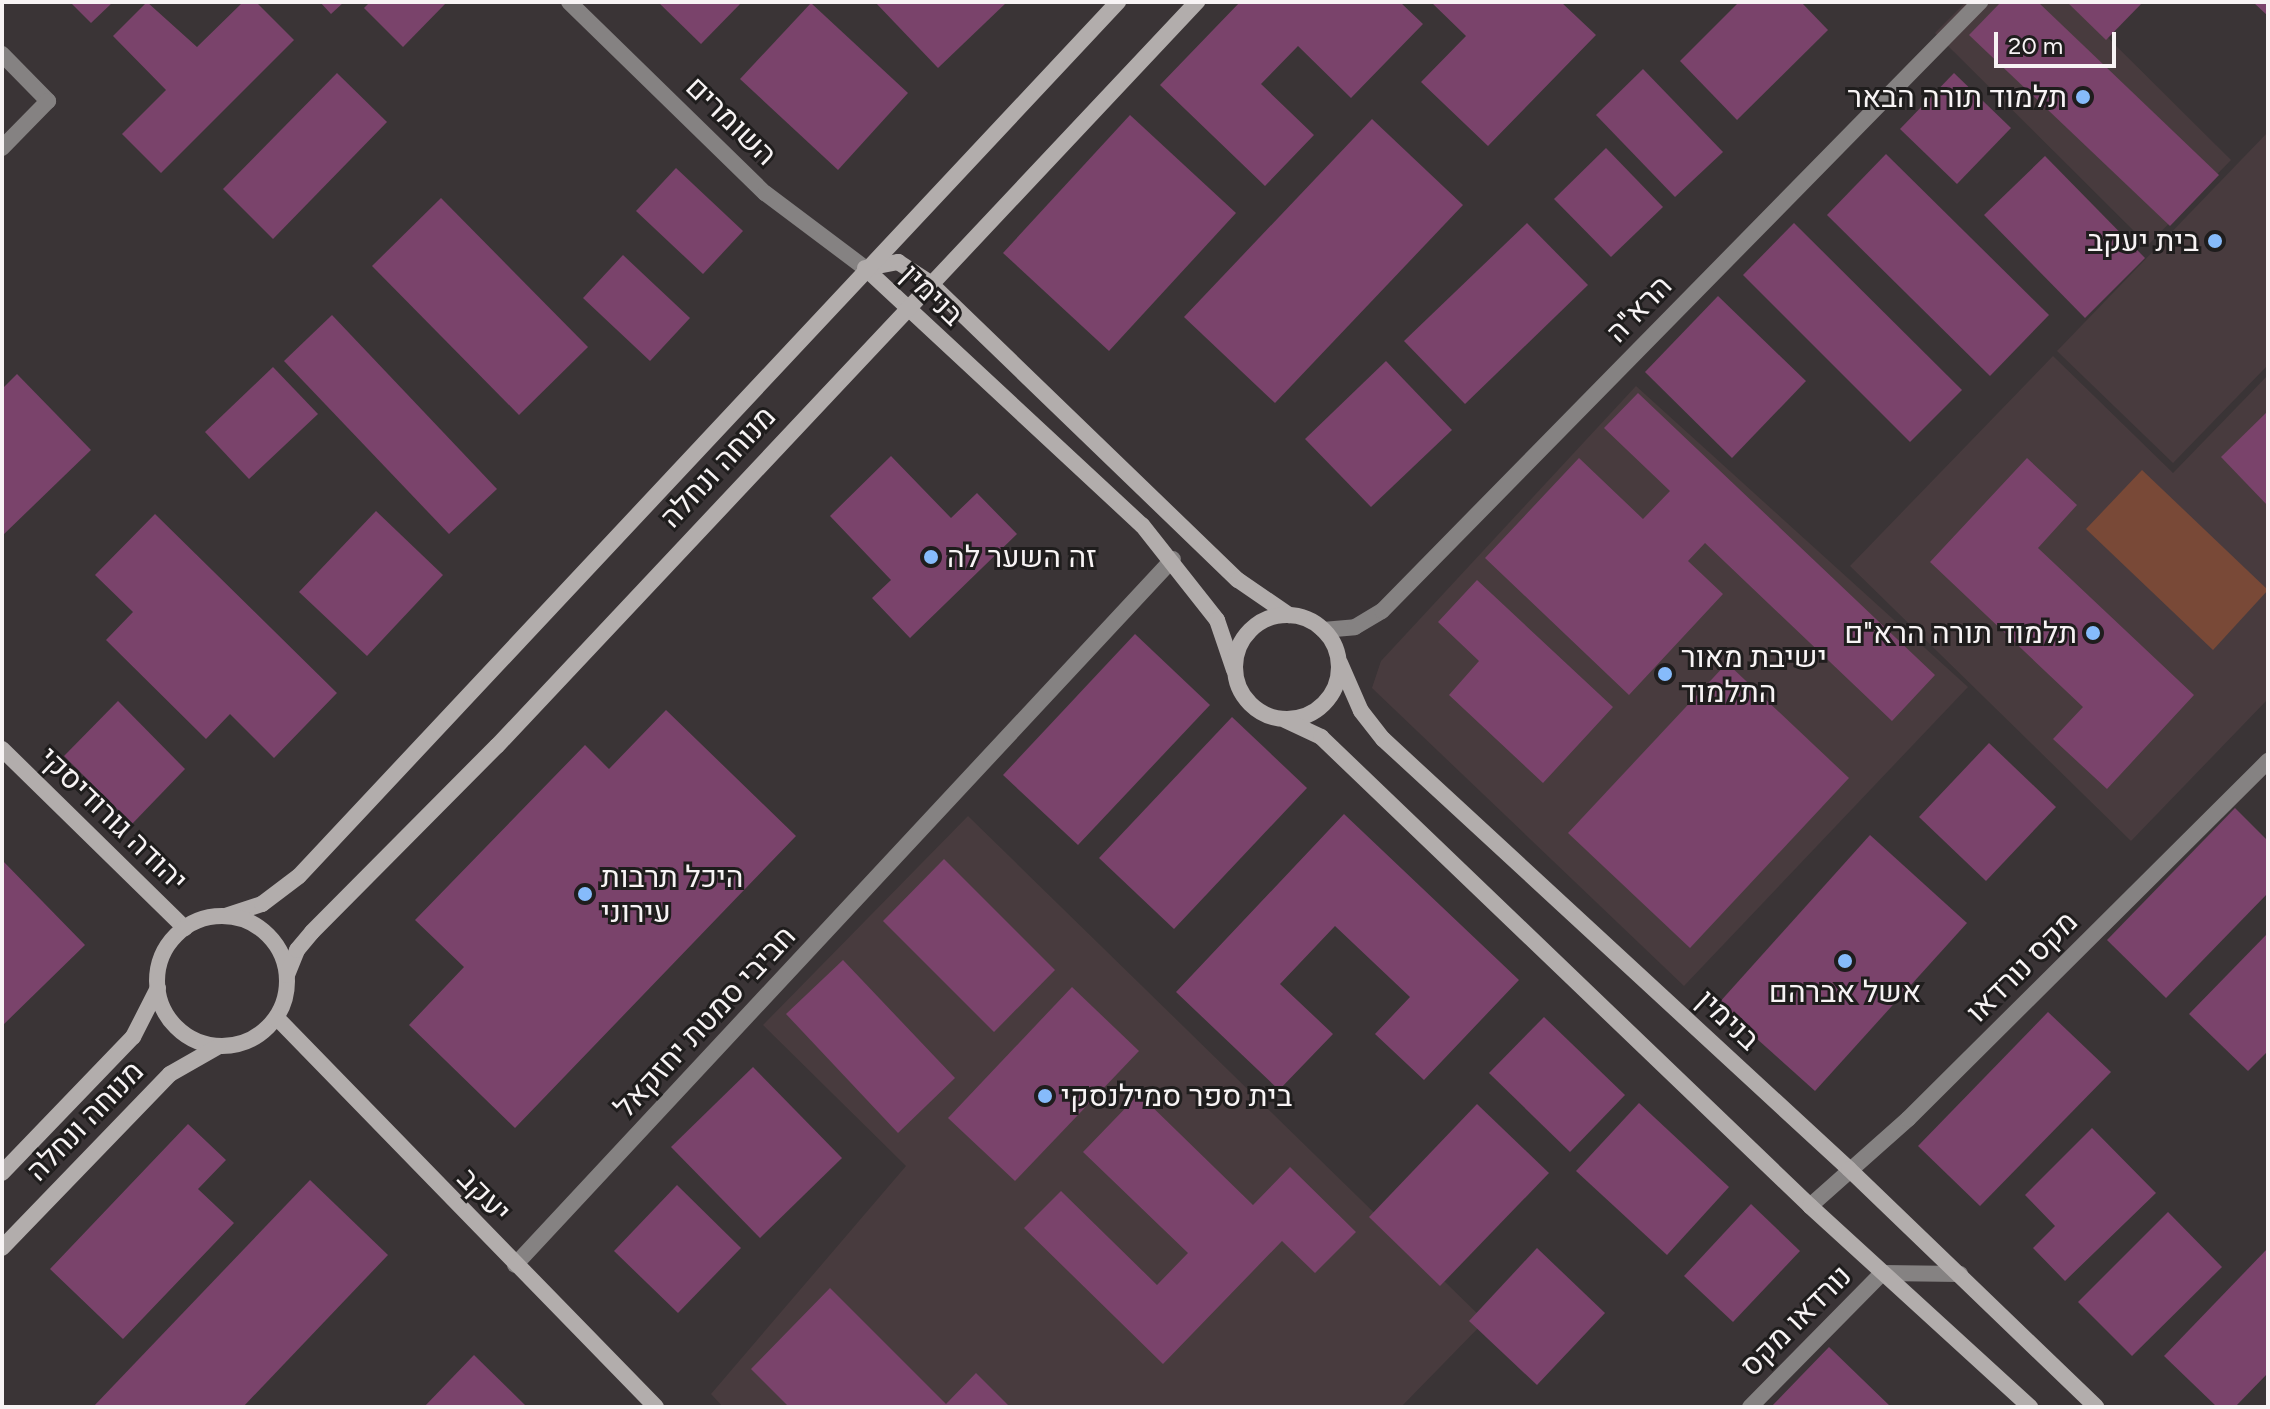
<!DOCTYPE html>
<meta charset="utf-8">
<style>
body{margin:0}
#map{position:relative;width:2270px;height:1409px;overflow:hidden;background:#3a3436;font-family:Figtree,Heebo,sans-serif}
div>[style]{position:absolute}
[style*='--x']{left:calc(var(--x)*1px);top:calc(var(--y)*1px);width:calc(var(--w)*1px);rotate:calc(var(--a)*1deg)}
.built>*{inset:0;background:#483b3e}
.green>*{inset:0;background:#794937}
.building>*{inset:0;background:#7a436b}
.street>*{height:16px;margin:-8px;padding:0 8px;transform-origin:8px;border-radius:8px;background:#858282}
.secondary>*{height:16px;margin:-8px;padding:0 8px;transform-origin:8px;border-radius:8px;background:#b2adac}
.secondary>.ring{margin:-8px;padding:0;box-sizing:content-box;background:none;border:16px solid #b2adac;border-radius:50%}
.dots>*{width:22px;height:22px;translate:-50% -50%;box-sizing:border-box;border:4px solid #1f1d1d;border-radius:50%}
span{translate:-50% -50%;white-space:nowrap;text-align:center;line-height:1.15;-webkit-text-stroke:6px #1f1d1d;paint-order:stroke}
.poi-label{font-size:30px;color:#f7f3f4}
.right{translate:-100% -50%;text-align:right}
.left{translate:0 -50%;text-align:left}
.street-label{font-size:30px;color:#f7f3f4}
.frame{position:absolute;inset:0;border:4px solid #f7f3f4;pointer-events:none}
.scale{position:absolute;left:1994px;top:32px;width:122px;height:36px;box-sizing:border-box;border:4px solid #f7f3f4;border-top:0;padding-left:10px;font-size:24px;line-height:28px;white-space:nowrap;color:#f7f3f4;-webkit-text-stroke:6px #1f1d1d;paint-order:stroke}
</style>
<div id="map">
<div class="built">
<div style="clip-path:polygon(1966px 2px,2072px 2px,2231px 160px,2148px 245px,1935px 33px)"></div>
<div style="clip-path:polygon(2268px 132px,2268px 365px,2173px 463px,2057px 351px)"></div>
<div style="clip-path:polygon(2053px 356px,2173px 473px,2268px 375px,2268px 699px,2131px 841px,1850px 566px)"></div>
<div style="clip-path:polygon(1636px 386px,1968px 687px,1684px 986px,1372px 688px,1381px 661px)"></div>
<div style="clip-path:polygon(968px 816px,1485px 1321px,1401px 1407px,723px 1407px,711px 1394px,906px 1166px,763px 1025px)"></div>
</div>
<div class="green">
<div style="clip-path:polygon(2142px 470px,2268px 590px,2213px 650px,2086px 529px)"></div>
</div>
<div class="building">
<div style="clip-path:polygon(70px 2px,113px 2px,91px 23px)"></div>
<div style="clip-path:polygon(147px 2px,197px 47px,243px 2px,256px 2px,294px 40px,161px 173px,122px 134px,166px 90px,113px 36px)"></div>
<div style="clip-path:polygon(320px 2px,344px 2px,331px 14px)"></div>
<div style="clip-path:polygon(370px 2px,447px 2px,403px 47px,364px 8px)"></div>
<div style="clip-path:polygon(658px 2px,742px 2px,701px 44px)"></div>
<div style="clip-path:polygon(875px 2px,1007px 2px,938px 68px)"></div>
<div style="clip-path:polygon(1240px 2px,1400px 2px,1423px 24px,1351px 98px,1298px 46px,1261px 84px,1314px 135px,1265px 186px,1160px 85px)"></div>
<div style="clip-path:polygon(1431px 2px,1561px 2px,1596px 35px,1488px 146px,1421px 82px,1466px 36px)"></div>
<div style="clip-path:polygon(1739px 2px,1801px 2px,1828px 30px,1737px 120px,1680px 61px)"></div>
<div style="clip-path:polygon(2001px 2px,2038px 2px,2219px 175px,2170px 226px,1969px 35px)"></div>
<div style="clip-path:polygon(2067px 2px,2143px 2px,2106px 40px)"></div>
<div style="clip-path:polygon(2253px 2px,2268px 2px,2268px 16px)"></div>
<div style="clip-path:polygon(811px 3px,908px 93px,838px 170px,740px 79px)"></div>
<div style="clip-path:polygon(1643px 69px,1723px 152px,1675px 197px,1596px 115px)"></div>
<div style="clip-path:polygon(337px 73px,387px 122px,273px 239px,223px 189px)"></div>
<div style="clip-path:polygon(1954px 73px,2011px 128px,1957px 184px,1900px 129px)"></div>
<div style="clip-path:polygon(1130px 115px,1236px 213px,1109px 351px,1003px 253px)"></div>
<div style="clip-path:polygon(1372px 119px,1463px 205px,1275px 403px,1184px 317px)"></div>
<div style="clip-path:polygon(1606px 148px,1663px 207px,1611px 257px,1554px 199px)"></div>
<div style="clip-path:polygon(1886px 154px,2049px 315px,1990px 376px,1827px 215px)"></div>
<div style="clip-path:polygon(2045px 156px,2145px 258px,2085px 318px,1984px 215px)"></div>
<div style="clip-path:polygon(676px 168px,743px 231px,703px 274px,636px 211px)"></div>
<div style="clip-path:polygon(441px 198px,588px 347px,519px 415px,372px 266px)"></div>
<div style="clip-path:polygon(1527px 223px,1588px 285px,1465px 404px,1404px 341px)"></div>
<div style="clip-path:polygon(1794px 223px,1962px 390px,1910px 442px,1743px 275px)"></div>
<div style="clip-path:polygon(623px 255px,690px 318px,650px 361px,583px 298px)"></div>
<div style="clip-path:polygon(1718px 296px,1806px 381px,1732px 458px,1645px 372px)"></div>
<div style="clip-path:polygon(332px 315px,497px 489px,449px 534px,284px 361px)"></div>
<div style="clip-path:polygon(1386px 361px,1452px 430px,1371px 507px,1305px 439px)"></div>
<div style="clip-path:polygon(273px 367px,318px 414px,249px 479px,205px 432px)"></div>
<div style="clip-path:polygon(17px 374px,91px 450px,2px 536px,2px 389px)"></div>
<div style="clip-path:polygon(1638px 393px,1935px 675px,1892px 721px,1705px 543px,1688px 561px,1723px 594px,1629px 695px,1485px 558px,1579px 458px,1643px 519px,1670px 491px,1604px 428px)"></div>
<div style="clip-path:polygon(2268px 411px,2268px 506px,2221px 457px)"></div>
<div style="clip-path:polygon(891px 456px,951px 518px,977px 493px,1017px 534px,910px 638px,872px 598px,891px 580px,830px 516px)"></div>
<div style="clip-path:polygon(2027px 458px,2077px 505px,2038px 548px,2194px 695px,2107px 789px,2053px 739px,2083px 707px,1930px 562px)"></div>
<div style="clip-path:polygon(376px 511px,443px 575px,367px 656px,299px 592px)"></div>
<div style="clip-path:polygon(155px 514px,337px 693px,274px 758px,230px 714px,206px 739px,106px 640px,133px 612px,95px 575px)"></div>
<div style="clip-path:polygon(1477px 580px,1613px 707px,1543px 783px,1449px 695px,1479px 661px,1438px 622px)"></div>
<div style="clip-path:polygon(1135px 634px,1210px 705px,1078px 845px,1003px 775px)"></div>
<div style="clip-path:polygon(1727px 663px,1849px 778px,1690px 948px,1568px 833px)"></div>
<div style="clip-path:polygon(118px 701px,185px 769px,132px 824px,64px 756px)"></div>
<div style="clip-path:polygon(666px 710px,796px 836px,515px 1128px,409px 1025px,464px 967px,415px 920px,585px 745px,609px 769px)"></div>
<div style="clip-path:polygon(1232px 717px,1307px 788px,1174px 929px,1099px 858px)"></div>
<div style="clip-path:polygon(1989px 743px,2056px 807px,1986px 881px,1919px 817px)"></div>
<div style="clip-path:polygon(2235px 808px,2268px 841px,2268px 893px,2166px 998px,2107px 940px)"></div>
<div style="clip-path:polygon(1344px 814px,1519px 980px,1424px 1080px,1375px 1034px,1410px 997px,1335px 926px,1280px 984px,1333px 1034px,1279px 1090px,1176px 992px)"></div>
<div style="clip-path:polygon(1870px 835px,1967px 923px,1815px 1091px,1718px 1004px)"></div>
<div style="clip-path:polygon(944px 859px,1055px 970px,994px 1032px,883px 921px)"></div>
<div style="clip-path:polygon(2px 860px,85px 945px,2px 1026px,3px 951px)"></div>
<div style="clip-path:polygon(2268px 933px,2268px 1051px,2248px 1071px,2189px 1014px)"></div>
<div style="clip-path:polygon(843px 960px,955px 1078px,898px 1133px,786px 1014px)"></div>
<div style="clip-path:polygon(1072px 987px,1139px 1051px,1015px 1181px,948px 1118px)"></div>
<div style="clip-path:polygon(2048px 1012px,2111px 1072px,1980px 1206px,1918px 1146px)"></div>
<div style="clip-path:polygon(1544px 1017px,1625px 1095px,1570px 1152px,1489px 1073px)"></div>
<div style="clip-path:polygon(753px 1067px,842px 1158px,760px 1238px,671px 1147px)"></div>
<div style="clip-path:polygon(1139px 1094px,1253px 1205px,1290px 1167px,1356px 1232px,1315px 1273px,1282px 1241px,1163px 1364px,1024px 1228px,1061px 1191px,1157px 1285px,1188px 1253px,1083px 1152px)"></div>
<div style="clip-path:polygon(1639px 1103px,1729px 1187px,1667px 1255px,1576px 1171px)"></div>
<div style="clip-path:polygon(1477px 1104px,1549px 1173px,1440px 1286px,1369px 1217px)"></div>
<div style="clip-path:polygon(188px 1124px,226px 1160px,198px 1189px,234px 1223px,123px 1339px,50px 1269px)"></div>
<div style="clip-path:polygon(2092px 1128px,2156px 1193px,2065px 1281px,2033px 1248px,2055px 1226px,2025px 1195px)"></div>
<div style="clip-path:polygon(310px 1180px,388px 1255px,243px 1407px,93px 1407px)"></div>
<div style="clip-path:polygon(677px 1185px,741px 1248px,678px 1313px,614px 1251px)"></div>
<div style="clip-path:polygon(1751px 1204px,1800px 1251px,1733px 1322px,1684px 1276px)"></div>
<div style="clip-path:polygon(2168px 1212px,2222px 1267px,2132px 1356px,2078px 1302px)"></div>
<div style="clip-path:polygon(1537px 1248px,1605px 1313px,1537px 1385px,1469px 1321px)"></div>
<div style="clip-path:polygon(2268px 1248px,2268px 1373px,2235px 1407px,2217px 1407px,2164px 1356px)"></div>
<div style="clip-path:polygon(830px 1288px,946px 1404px,976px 1373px,1010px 1407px,789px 1407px,751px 1369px)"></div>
<div style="clip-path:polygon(1829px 1347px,1862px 1379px,1891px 1407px,1771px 1407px)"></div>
<div style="clip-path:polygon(474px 1355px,527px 1407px,424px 1407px)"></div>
</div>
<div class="street">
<div style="--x:569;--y:2;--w:274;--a:44.3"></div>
<div style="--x:765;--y:193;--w:125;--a:36.9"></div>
<div style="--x:2;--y:54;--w:66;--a:45.6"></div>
<div style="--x:48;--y:101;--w:66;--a:134.4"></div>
<div style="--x:1323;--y:630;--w:32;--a:-5"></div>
<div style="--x:1355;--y:627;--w:31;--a:-31"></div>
<div style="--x:1382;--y:611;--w:854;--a:-45.52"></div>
<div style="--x:1810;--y:1206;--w:131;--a:-41.6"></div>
<div style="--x:1908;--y:1119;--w:508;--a:-44.84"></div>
<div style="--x:515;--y:1265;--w:965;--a:-47.02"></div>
<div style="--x:1750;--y:1407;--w:188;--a:-45.4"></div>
<div style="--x:1882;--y:1273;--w:78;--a:0.7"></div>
</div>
<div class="secondary">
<div style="--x:865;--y:268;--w:378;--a:42.9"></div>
<div style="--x:1142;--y:525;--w:121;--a:51.7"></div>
<div style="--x:1217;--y:620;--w:53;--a:71.2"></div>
<div style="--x:867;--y:268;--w:32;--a:-11"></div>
<div style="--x:898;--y:262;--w:37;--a:33"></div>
<div style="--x:929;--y:282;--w:429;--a:44"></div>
<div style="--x:1238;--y:580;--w:62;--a:34.5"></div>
<div class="ring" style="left:1235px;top:615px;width:88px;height:88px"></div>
<div style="--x:1340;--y:663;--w:52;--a:66.4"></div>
<div style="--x:1361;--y:711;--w:36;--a:52"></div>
<div style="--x:1383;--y:739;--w:634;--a:42.7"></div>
<div style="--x:1849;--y:1169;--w:343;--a:43.9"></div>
<div style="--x:1285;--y:720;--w:40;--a:25"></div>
<div style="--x:1321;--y:737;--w:678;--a:43.8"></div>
<div style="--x:1810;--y:1206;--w:298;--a:42.4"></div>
<div style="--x:2;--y:749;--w:256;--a:44.4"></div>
<div style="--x:225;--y:916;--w:39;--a:-18"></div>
<div style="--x:262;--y:904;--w:46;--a:-37.1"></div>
<div style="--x:299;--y:876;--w:1198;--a:-46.86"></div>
<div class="ring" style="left:157px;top:916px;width:114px;height:114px"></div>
<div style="--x:287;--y:975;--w:27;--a:-68"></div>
<div style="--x:297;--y:950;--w:23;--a:-50"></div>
<div style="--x:312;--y:932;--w:262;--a:-45.2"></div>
<div style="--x:497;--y:746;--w:1022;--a:-46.75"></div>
<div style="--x:277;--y:1018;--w:543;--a:45.75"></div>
<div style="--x:2;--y:1173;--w:189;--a:-46.1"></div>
<div style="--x:133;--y:1037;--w:55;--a:-63"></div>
<div style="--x:2;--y:1248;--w:242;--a:-46"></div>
<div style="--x:170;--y:1074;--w:56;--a:-29.7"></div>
</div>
<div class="dots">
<div style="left:2083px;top:97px;background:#86bbfb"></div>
<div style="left:2215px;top:241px;background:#86bbfb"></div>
<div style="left:931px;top:557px;background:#86bbfb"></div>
<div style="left:2093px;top:633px;background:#86bbfb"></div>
<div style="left:1665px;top:674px;background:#86bbfb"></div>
<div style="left:585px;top:894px;background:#86bbfb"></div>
<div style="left:1845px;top:961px;background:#86bbfb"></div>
<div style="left:1045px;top:1096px;background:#86bbfb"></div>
</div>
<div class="poi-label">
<span class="right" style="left:2067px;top:97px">תלמוד תורה הבאר</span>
<span class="right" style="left:2199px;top:241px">בית יעקב</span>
<span class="left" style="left:947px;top:557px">זה השער לה</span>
<span class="right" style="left:2077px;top:633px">תלמוד תורה הרא"ם</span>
<span class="left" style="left:1681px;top:674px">ישיבת מאור<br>התלמוד</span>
<span class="left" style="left:601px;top:894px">היכל תרבות<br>עירוני</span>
<span style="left:1845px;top:992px">אשל אברהם</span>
<span class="left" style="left:1061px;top:1096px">בית ספר סמילנסקי</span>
</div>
<div class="street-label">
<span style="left:731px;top:121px;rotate:44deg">השומרים</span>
<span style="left:932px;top:295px;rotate:44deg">בנימין</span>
<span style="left:1639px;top:309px;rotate:-46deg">הרא"ה</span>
<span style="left:718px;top:467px;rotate:-47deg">מנוחה ונחלה</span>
<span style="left:113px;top:819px;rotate:44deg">יהודה גורודיסקי</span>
<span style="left:2022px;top:967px;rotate:-45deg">מקס נורדאו</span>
<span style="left:1728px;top:1020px;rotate:43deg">בנימין</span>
<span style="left:705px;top:1022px;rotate:-47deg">חביבי סמטת יחזקאל</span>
<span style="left:85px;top:1121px;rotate:-46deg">מנוחה ונחלה</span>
<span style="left:484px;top:1195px;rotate:46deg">יעקב</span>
<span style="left:1796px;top:1321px;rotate:-45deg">נורדאו מקס</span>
</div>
<div class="frame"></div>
<div class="scale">20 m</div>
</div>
